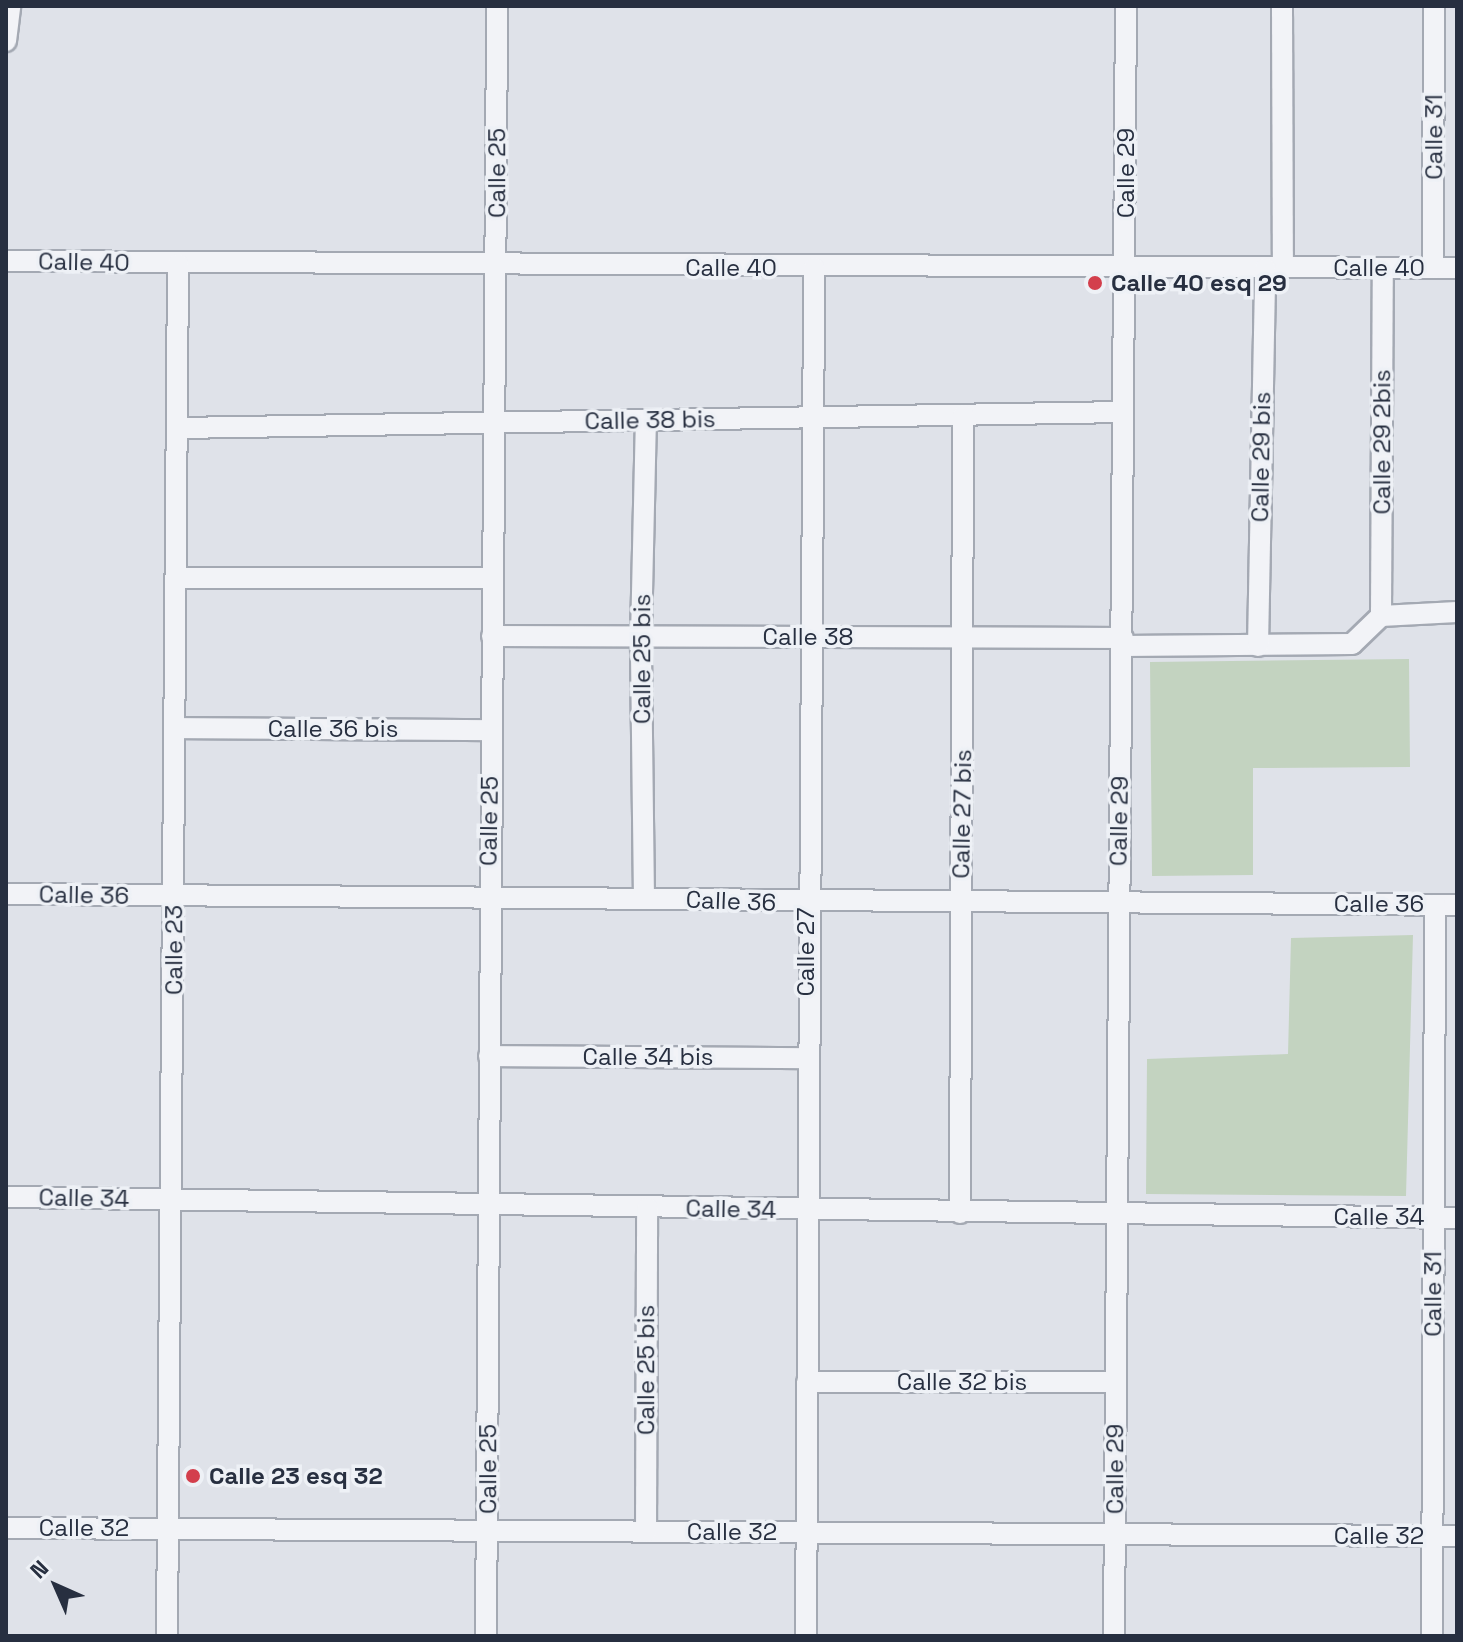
<!DOCTYPE html>
<style>
body{margin:0}
#map{position:relative;width:1463px;height:1642px;overflow:hidden;background:#dfe2e9;font-family:"Space Grotesk",sans-serif}
div>[style]{position:absolute}
[style*='--x']{left:calc(var(--x)*1px);top:calc(var(--y)*1px);width:calc(var(--w)*1px);rotate:calc(var(--a)*1deg)}
.green>*{inset:0;background:#c3d3c0}
.roads{filter:drop-shadow(2px 0 #a4a9b3) drop-shadow(-2px 0 #a4a9b3) drop-shadow(0 2px #a4a9b3) drop-shadow(0 -2px #a4a9b3)}
.minor>*{height:20px;margin:-10px;padding:0 10px;transform-origin:10px;border-radius:10px;background:#f2f3f7}
.dots>*{width:22px;height:22px;translate:-50% -50%;box-sizing:border-box;border:4px solid #eef1f6;border-radius:50%}
span{translate:-50% -50%;white-space:nowrap;text-align:center;line-height:1.15;-webkit-text-stroke:7px #eef1f6;paint-order:stroke}
.street-label{font-size:24px;color:#272f40}
.poi-label{font-size:24px;color:#272f40;font-weight:700}
.left{translate:0 -50%;text-align:left}
.frame{position:absolute;inset:0;border:8px solid #272f40;pointer-events:none}
.north{position:absolute;left:16px;top:1546px;width:80px;height:80px;-webkit-text-stroke:6px #eef1f6;paint-order:stroke;rotate:315deg;font-size:22px;font-weight:700;line-height:32px;text-align:center;color:#272f40}
.north::after{content:'';display:block;margin:auto;width:28px;height:36px;background:#272f40;clip-path:polygon(50% 0,100% 100%,50% 72%,0 100%)}
</style>
<div id="map">
<div class="green">
<div style="clip-path:polygon(1409px 659px,1410px 767px,1253px 768px,1253px 875px,1152px 876px,1150px 662px)"></div>
<div style="clip-path:polygon(1413px 935px,1406px 1196px,1146px 1194px,1147px 1059px,1288px 1054px,1291px 938px)"></div>
</div>
<div class="roads">
<div class="minor">
<div style="--x:1282;--y:6;--w:262;--a:89.8"></div>
<div style="--x:6;--y:41;--w:35;--a:-83"></div>
<div style="--x:6;--y:261;--w:1451;--a:0.28"></div>
<div style="--x:1433;--y:268;--w:262;--a:-89.8"></div>
<div style="--x:179;--y:428;--w:943;--a:-0.97"></div>
<div style="--x:177;--y:578;--w:315;--a:0"></div>
<div style="--x:1381;--y:616;--w:348;--a:-89.7"></div>
<div style="--x:492;--y:636;--w:631;--a:0.18"></div>
<div style="--x:1123;--y:646;--w:229;--a:-0.5"></div>
<div style="--x:1352;--y:644;--w:40;--a:-44"></div>
<div style="--x:1381;--y:616;--w:76;--a:-3"></div>
<div style="--x:1258;--y:646;--w:378;--a:-88.9"></div>
<div style="--x:175;--y:728;--w:316;--a:0.4"></div>
<div style="--x:6;--y:894;--w:1451;--a:0.43"></div>
<div style="--x:644;--y:899;--w:262;--a:-90.7"></div>
<div style="--x:641;--y:637;--w:217;--a:-88.7"></div>
<div style="--x:489;--y:1056;--w:317;--a:0.4"></div>
<div style="--x:6;--y:1197;--w:1451;--a:0.83"></div>
<div style="--x:960;--y:1213;--w:798;--a:-89.78"></div>
<div style="--x:807;--y:1382;--w:309;--a:0"></div>
<div style="--x:6;--y:1528;--w:1451;--a:0.32"></div>
<div style="--x:646;--y:1532;--w:324;--a:-89.8"></div>
<div style="--x:167;--y:1636;--w:1372;--a:-89.54"></div>
<div style="--x:486;--y:1636;--w:1630;--a:-89.61"></div>
<div style="--x:806;--y:1636;--w:1368;--a:-89.66"></div>
<div style="--x:1114;--y:1636;--w:1630;--a:-89.58"></div>
<div style="--x:1432;--y:1636;--w:731;--a:-89.76"></div>
</div>
</div>
<div class="dots">
<div style="left:1095px;top:283px;background:#d33f4c"></div>
<div style="left:193px;top:1476px;background:#d33f4c"></div>
</div>
<div class="street-label">
<span style="left:1434px;top:137px;rotate:-90deg">Calle 31</span>
<span style="left:497px;top:173px;rotate:-90deg">Calle 25</span>
<span style="left:1126px;top:173px;rotate:-90deg">Calle 29</span>
<span style="left:84px;top:262px;rotate:1deg">Calle 40</span>
<span style="left:731px;top:268px">Calle 40</span>
<span style="left:1379px;top:268px">Calle 40</span>
<span style="left:650px;top:420px;rotate:-1deg">Calle 38 bis</span>
<span style="left:1382px;top:442px;rotate:-90deg">Calle 29 2bis</span>
<span style="left:1261px;top:457px;rotate:-89deg">Calle 29 bis</span>
<span style="left:808px;top:637px">Calle 38</span>
<span style="left:642px;top:659px;rotate:-90deg">Calle 25 bis</span>
<span style="left:333px;top:729px">Calle 36 bis</span>
<span style="left:962px;top:814px;rotate:-89deg">Calle 27 bis</span>
<span style="left:489px;top:821px;rotate:-89deg">Calle 25</span>
<span style="left:1119px;top:821px;rotate:-89deg">Calle 29</span>
<span style="left:84px;top:895px;rotate:1deg">Calle 36</span>
<span style="left:731px;top:901px;rotate:2deg">Calle 36</span>
<span style="left:1379px;top:904px">Calle 36</span>
<span style="left:174px;top:950px;rotate:-90deg">Calle 23</span>
<span style="left:806px;top:952px;rotate:-90deg">Calle 27</span>
<span style="left:648px;top:1057px">Calle 34 bis</span>
<span style="left:84px;top:1198px;rotate:1deg">Calle 34</span>
<span style="left:731px;top:1209px;rotate:1deg">Calle 34</span>
<span style="left:1379px;top:1217px">Calle 34</span>
<span style="left:1433px;top:1294px;rotate:-90deg">Calle 31</span>
<span style="left:646px;top:1370px;rotate:-90deg">Calle 25 bis</span>
<span style="left:962px;top:1382px">Calle 32 bis</span>
<span style="left:488px;top:1469px;rotate:-90deg">Calle 25</span>
<span style="left:1115px;top:1469px;rotate:-90deg">Calle 29</span>
<span style="left:84px;top:1528px">Calle 32</span>
<span style="left:732px;top:1532px">Calle 32</span>
<span style="left:1379px;top:1536px">Calle 32</span>
</div>
<div class="poi-label">
<span class="left" style="left:1111px;top:283px">Calle 40 esq 29</span>
<span class="left" style="left:209px;top:1476px">Calle 23 esq 32</span>
</div>
<div class="frame"></div>
<div class="north">N</div>
</div>
